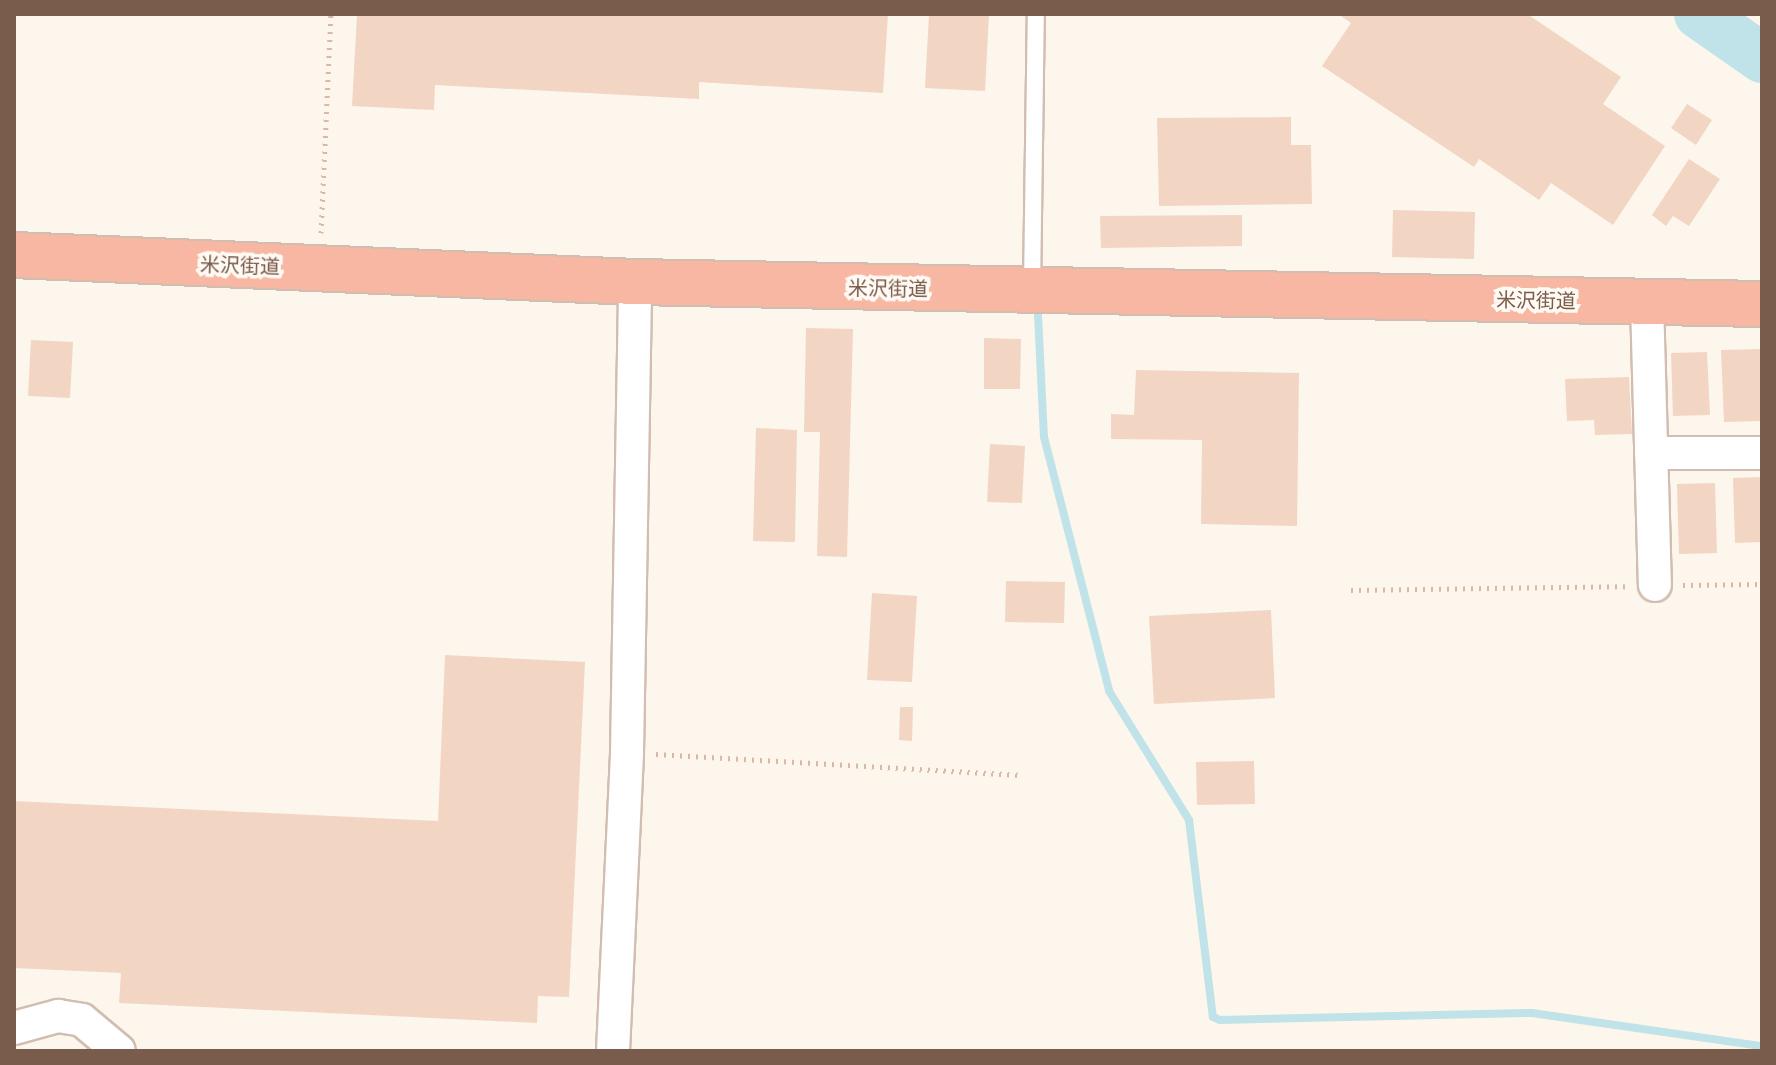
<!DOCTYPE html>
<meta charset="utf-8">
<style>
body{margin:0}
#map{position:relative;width:1776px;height:1065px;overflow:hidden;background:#fdf6ec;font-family:Ubuntu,"Noto Sans JP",sans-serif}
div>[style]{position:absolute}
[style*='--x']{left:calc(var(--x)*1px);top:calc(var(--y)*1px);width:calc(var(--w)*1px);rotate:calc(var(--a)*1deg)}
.stream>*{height:8px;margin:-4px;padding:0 4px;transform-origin:4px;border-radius:4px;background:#bfe3e8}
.river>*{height:50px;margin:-25px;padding:0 25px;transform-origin:25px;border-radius:25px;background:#bfe3e8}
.building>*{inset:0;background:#f3d5c3}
.path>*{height:5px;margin-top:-2.5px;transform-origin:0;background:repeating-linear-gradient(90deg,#d9b8a5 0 2px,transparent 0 8px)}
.roads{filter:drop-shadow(2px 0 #d1beb0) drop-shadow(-2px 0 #d1beb0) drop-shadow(0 2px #d1beb0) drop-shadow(0 -2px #d1beb0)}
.lane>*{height:16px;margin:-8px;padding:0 8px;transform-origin:8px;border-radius:8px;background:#fff}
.street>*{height:32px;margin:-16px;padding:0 16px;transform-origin:16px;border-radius:16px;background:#fff}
.highway>*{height:44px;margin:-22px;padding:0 22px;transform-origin:22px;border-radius:22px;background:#f7b7a3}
span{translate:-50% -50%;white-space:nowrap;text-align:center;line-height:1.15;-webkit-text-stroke:7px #fffaf3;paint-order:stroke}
.street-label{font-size:20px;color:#7a5c4d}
.frame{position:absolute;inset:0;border:16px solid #7a5c4d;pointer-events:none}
</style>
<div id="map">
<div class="stream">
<div style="--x:1038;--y:315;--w:122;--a:87.2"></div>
<div style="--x:1044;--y:437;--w:262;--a:75.6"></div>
<div style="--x:1109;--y:691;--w:152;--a:58.2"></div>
<div style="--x:1189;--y:820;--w:198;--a:83.1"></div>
<div style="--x:1213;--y:1017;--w:8;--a:23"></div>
<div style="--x:1220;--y:1020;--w:312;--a:-1.3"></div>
<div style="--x:1532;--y:1013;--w:232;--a:8.2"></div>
</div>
<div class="river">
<div style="--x:1699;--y:14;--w:77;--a:34.9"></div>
</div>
<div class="building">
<div style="clip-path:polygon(357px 14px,888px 14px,883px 93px,699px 82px,699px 99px,435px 85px,434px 110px,352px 106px)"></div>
<div style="clip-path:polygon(929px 14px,989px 14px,985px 91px,925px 88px)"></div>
<div style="clip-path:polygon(1338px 14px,1527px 14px,1621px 77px,1603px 104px,1665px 146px,1613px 225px,1551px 183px,1539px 200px,1479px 159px,1474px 167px,1322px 66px,1351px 23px)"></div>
<div style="clip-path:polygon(1687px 104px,1712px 120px,1696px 145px,1671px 128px)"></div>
<div style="clip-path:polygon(1291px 117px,1291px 145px,1311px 145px,1312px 204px,1159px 206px,1157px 118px)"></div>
<div style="clip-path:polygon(1689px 159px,1720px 179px,1689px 226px,1673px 216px,1666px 226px,1652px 215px)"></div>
<div style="clip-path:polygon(1393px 210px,1475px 212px,1474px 259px,1392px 257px)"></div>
<div style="clip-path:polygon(1242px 215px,1242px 246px,1101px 248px,1100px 216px)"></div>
<div style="clip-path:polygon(806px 328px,853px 329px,847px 557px,817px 556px,820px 432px,804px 432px)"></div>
<div style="clip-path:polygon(984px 338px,1021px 339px,1020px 389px,984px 389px)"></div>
<div style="clip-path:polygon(31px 340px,73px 342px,70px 398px,28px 396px)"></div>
<div style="clip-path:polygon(1760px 349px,1762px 421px,1724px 422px,1721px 350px)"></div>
<div style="clip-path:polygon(1707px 352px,1710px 415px,1673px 416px,1671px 353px)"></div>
<div style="clip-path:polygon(1136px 370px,1299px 373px,1297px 526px,1201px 524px,1202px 440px,1111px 439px,1111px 414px,1134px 415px)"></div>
<div style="clip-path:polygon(1629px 377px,1632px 434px,1595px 435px,1594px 420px,1567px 421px,1565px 379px)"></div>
<div style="clip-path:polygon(756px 428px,797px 430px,795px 542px,753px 541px)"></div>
<div style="clip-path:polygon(990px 444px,1025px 446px,1022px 503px,987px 502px)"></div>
<div style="clip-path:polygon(1762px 477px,1762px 542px,1735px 543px,1733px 478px)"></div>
<div style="clip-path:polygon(1715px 483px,1717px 553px,1679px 554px,1677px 484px)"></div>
<div style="clip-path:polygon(1006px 581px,1065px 582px,1064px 623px,1005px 622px)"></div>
<div style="clip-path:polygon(872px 593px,917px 596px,912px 682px,867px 680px)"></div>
<div style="clip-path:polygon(1271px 610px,1275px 698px,1154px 704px,1149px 616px)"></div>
<div style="clip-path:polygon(445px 655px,585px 662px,569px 997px,538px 996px,537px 1023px,119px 1003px,121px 973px,14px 968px,14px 801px,438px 821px)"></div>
<div style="clip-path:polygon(900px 707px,913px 707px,912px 741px,899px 740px)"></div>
<div style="clip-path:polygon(1254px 761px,1255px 804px,1197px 805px,1196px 762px)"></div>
</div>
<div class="path">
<div style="--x:321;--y:233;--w:219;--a:-87.4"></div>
<div style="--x:1683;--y:585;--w:79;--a:-0.7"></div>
<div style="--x:1351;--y:590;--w:274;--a:-0.8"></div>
<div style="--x:656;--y:754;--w:363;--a:3.3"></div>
</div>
<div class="roads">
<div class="lane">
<div style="--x:1032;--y:288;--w:274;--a:-89.2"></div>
</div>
<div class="street">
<div style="--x:1647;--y:302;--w:283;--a:88.4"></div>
<div style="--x:1651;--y:453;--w:111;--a:0"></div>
<div style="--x:14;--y:1028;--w:46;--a:-15.3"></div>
<div style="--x:58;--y:1016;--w:24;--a:9"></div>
<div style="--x:82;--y:1020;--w:48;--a:40"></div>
<div style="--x:613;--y:1051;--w:299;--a:-87.3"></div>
<div style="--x:627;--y:752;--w:470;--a:-89"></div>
</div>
<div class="highway">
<div style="--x:14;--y:255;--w:622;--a:2.49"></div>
<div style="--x:635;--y:282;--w:1127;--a:1.12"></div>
</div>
</div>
<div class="street-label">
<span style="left:240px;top:265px;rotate:2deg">米沢街道</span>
<span style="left:888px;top:288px;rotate:1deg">米沢街道</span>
<span style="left:1536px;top:300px;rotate:1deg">米沢街道</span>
</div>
<div class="frame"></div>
</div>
